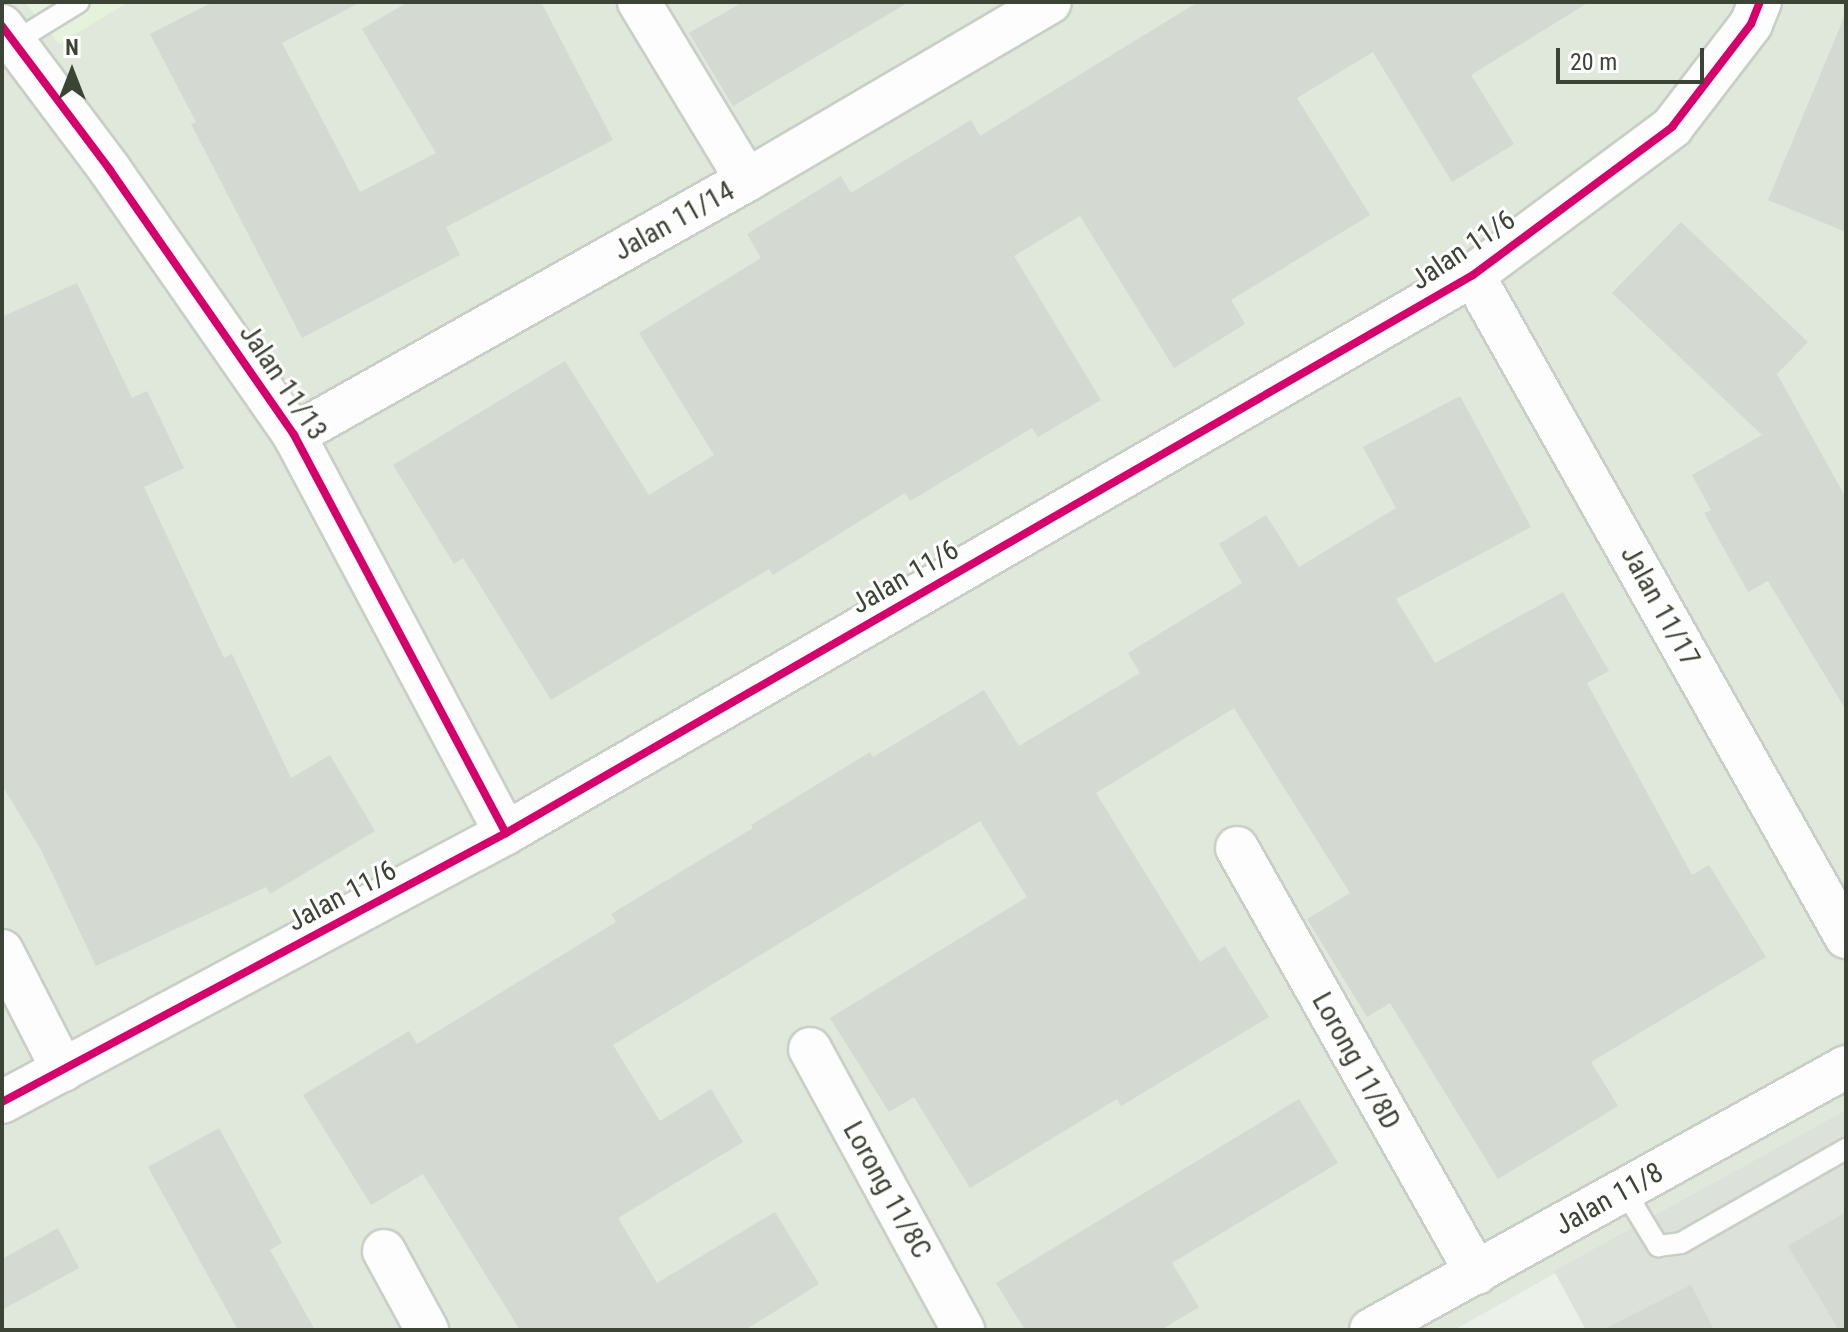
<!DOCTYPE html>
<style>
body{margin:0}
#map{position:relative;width:1848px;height:1332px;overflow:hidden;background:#ebf0e9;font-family:"Roboto Condensed",sans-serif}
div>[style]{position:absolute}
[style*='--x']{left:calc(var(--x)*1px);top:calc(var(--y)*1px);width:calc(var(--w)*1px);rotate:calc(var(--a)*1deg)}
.residential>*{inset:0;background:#dfe8da}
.commercial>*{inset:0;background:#e5f3dc}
.industrial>*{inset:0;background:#dce1d9}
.building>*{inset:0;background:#d4d9d1}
.roads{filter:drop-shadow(2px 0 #c9cec6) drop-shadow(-2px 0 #c9cec6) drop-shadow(0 2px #c9cec6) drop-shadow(0 -2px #c9cec6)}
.lane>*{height:20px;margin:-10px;padding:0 10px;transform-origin:10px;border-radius:10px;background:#fcfdfc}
.street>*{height:42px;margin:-21px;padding:0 21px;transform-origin:21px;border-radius:21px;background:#fcfdfc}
.cycleway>*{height:8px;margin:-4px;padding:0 4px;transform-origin:4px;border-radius:4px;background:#d6006c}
span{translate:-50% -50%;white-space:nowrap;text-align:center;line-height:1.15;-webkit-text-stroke:6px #fff;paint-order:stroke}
.street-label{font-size:28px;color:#3c4535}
.frame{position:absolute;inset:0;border:4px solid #3c4535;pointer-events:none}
.north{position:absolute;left:32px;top:32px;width:80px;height:80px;-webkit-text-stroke:6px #fff;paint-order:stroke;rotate:0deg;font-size:22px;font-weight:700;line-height:32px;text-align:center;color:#3c4535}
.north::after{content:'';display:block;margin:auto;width:28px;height:36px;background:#3c4535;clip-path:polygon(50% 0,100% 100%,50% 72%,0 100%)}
.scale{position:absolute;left:1556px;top:48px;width:148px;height:36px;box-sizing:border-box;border:4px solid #3c4535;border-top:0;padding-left:10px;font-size:24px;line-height:28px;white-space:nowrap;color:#3c4535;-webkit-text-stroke:6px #fff;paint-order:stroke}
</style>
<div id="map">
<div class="residential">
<div style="clip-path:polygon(2px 2px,25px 2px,59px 44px,128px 2px,1846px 2px,1846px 1110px,1454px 1330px,2px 1330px)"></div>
</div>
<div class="commercial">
<div style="clip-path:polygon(25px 2px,128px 2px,59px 44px)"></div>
</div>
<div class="industrial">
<div style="clip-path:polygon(1846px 1110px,1846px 1330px,1586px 1330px,1554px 1271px)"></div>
</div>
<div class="building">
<div style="clip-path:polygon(213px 2px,361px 2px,282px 43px,360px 192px,436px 153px,362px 29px,408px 2px,541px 2px,613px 140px,446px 227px,460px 255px,302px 338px,191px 124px,196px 122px,150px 34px)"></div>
<div style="clip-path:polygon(743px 2px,909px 2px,733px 106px,689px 33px)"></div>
<div style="clip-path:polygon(1198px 2px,1589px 2px,1471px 75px,1514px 144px,1452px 182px,1373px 52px,1297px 98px,1370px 215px,1231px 300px,1245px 324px,1174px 368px,1080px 216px,1014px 256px,1101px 400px,1038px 437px,1032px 428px,910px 501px,905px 493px,773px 575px,769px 569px,551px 700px,463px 558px,454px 564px,393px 465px,565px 361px,649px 495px,714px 455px,639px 333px,761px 258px,747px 234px,841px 176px,851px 193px,971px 120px,980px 136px)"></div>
<div style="clip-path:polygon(1845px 15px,1846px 15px,1846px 232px,1768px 200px)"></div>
<div style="clip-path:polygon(1681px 222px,1808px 342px,1777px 374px,1846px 498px,1846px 710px,1768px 581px,1748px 592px,1704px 513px,1711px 510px,1692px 475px,1762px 435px,1612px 293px)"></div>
<div style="clip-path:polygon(77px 283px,132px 398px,147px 391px,184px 468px,144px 487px,224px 658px,232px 654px,291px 778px,330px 755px,375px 831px,270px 894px,266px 887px,96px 966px,41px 850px,2px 785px,2px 317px)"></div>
<div style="clip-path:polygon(1460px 396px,1531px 527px,1396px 599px,1435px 663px,1563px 592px,1609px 671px,1587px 683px,1692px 875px,1709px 865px,1766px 957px,1591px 1062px,1618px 1106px,1498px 1179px,1390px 1003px,1367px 1017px,1307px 919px,1350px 893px,1234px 708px,1096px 793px,1200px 962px,1225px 946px,1269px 1017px,1121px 1106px,1117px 1099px,970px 1188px,914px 1097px,889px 1112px,830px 1018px,1027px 897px,980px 821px,613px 1045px,660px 1121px,711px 1089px,743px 1142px,618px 1218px,657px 1283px,775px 1212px,819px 1284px,745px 1330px,520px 1330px,423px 1174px,371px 1205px,303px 1095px,409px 1031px,417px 1044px,616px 922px,611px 914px,753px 828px,751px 825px,870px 752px,873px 757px,984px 690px,1019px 746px,1140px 673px,1128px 653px,1242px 583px,1219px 544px,1266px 515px,1299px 567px,1396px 508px,1363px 447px)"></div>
<div style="clip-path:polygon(1299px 1099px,1338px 1163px,1172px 1263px,1199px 1307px,1161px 1330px,1025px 1330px,996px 1283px)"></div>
<div style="clip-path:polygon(219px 1128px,282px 1243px,270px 1250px,315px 1330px,238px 1330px,148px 1167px)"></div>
<div style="clip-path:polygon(1846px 1212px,1846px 1330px,1839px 1330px,1788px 1246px)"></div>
<div style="clip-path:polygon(58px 1228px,79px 1268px,2px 1310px,2px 1259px)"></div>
<div style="clip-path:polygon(1691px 1285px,1714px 1330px,1602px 1330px)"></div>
</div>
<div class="roads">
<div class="lane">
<div style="--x:14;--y:42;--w:76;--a:-31.6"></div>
<div style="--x:1624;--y:1190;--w:66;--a:58.7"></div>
<div style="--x:1658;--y:1246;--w:23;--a:-7"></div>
<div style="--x:1681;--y:1243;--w:190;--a:-29.7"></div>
</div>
<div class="street">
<div style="--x:639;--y:2;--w:208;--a:58.8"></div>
<div style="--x:2;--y:26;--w:180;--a:53.1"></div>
<div style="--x:110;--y:170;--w:323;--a:55.2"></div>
<div style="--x:294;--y:435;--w:451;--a:62"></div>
<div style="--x:1473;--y:275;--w:760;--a:60.6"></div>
<div style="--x:294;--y:435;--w:520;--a:-29.38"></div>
<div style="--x:747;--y:180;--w:351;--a:-30.4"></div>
<div style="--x:1237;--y:848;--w:488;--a:60.6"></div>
<div style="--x:2;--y:951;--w:134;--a:62.9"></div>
<div style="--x:810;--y:1049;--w:320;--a:61.4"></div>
<div style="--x:2;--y:1102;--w:571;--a:-28.09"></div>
<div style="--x:506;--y:833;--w:1116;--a:-29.99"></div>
<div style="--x:1473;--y:275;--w:248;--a:-36.6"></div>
<div style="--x:1672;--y:127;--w:130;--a:-52.5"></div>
<div style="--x:1751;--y:24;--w:24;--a:-68"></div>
<div style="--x:384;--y:1251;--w:90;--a:61.4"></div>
<div style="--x:1371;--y:1330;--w:543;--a:-28.97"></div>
</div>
</div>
<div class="cycleway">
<div style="--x:2;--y:26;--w:180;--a:53.1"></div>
<div style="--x:110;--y:170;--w:323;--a:55.2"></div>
<div style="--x:294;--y:435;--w:451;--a:62"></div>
<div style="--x:2;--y:1102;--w:571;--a:-28.09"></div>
<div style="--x:506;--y:833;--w:1116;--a:-29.99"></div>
<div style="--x:1473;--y:275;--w:248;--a:-36.6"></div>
<div style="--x:1672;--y:127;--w:130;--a:-52.5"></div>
<div style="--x:1751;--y:24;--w:24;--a:-68"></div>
</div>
<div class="street-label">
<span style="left:674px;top:221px;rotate:-29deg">Jalan 11/14</span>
<span style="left:1463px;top:250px;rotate:-34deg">Jalan 11/6</span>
<span style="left:283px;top:382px;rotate:56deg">Jalan 11/13</span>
<span style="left:905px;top:577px;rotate:-30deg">Jalan 11/6</span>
<span style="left:1660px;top:606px;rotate:61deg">Jalan 11/17</span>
<span style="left:342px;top:896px;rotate:-28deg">Jalan 11/6</span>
<span style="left:1356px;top:1061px;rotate:61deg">Lorong 11/8D</span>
<span style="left:887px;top:1190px;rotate:61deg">Lorong 11/8C</span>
<span style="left:1609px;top:1199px;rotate:-29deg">Jalan 11/8</span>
</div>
<div class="frame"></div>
<div class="north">N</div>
<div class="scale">20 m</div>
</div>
